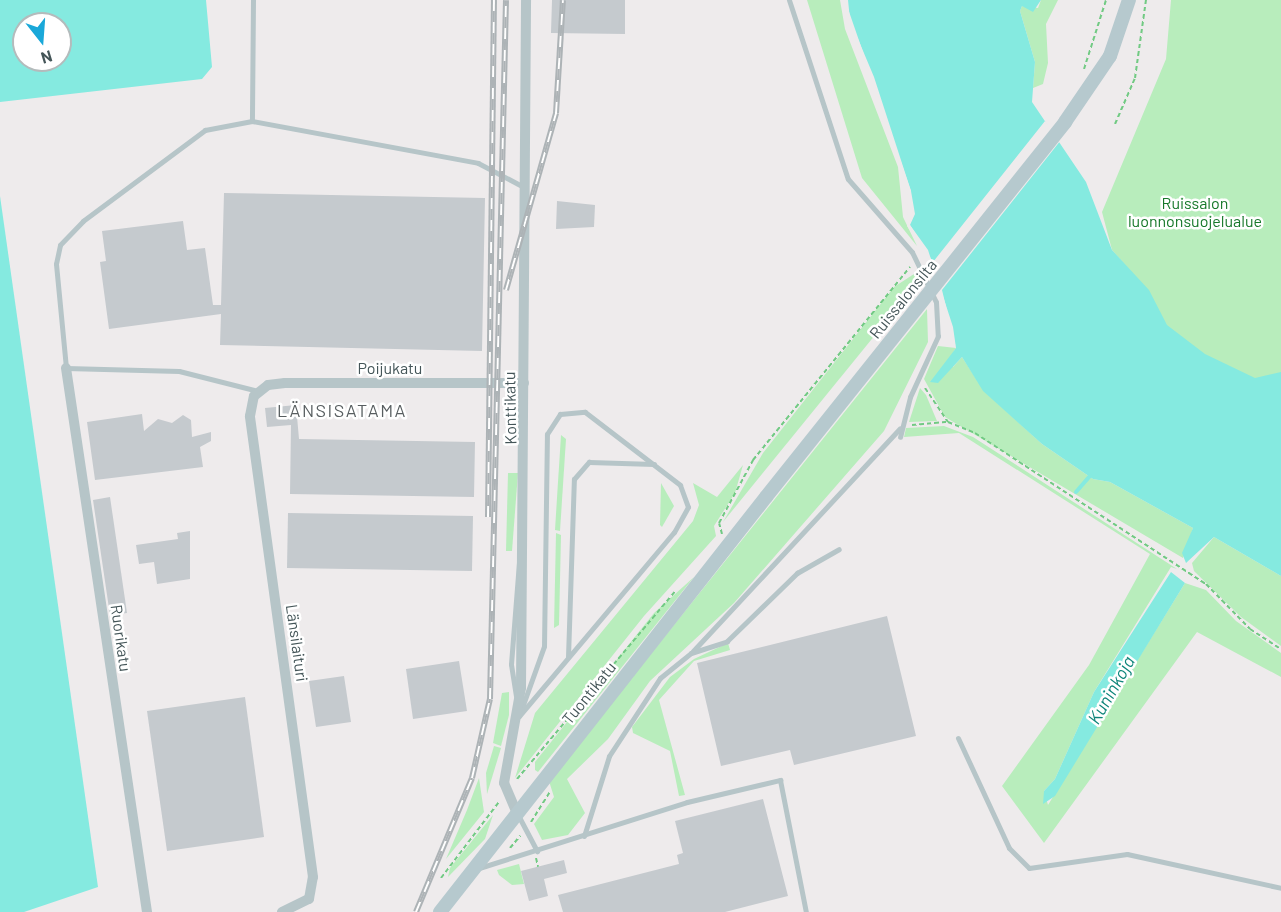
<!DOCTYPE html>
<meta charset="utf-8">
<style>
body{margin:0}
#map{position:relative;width:1281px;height:912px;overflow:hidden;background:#eeebec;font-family:Barlow,sans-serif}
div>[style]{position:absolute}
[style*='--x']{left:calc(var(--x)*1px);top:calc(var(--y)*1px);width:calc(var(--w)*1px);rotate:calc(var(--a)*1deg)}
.green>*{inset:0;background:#b8edbc}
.water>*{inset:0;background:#85eae0}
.pier>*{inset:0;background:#eeebec}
.stream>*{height:4px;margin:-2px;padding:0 2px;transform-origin:2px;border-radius:2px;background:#85eae0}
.building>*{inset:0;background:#c5cace}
.path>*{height:2px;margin-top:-1px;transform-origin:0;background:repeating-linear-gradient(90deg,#71ca83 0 4.5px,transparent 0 7.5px)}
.lane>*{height:5px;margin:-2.5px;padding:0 2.5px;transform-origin:2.5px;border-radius:2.5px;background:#b6c5c8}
.street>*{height:10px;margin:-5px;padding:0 5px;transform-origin:5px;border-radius:5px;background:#b6c5c8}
.secondary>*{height:14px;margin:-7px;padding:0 7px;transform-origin:7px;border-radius:7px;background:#b6c9ce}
.rail>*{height:6px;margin-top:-3px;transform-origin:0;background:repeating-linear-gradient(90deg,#fff 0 11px,#adb3b6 0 22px);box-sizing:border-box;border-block:2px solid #adb3b6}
.secondary-bridge>*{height:14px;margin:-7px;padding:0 7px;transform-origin:7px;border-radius:7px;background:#b6c9ce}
span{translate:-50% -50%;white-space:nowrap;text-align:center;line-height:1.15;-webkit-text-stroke:5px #fff;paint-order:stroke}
.park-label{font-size:16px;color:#17782a}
.street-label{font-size:16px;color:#445558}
.neighbourhood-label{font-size:18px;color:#585e60;letter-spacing:1.5px}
.water-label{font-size:18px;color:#0e857a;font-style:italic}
.north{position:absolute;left:12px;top:12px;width:60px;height:60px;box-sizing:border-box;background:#fff;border:2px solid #b4bbbc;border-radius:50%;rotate:163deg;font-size:16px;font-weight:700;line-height:24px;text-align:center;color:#445558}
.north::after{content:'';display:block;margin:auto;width:21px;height:27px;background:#1aa8d9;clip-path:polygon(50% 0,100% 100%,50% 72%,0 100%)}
</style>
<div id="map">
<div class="green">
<div style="clip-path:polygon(807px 0,840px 0,845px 29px,898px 167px,903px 217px,917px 246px,862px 178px)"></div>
<div style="clip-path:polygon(1041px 0,1058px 0,1046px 24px,1048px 63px,1043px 84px,1033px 88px,1035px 62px,1020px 11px,1022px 6px,1038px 8px)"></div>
<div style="clip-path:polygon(1171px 0,1281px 0,1281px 407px,1145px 331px,1140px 282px,1112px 250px,1102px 212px,1166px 59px)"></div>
<div style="clip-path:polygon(914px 274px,919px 281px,723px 522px,763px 453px,894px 287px)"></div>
<div style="clip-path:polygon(927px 309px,928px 342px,884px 431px,734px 603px,650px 681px,608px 739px,567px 779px,585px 813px,568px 835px,542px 840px,534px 824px,554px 797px,549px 781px)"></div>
<div style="clip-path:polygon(938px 346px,956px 348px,949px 359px,953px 367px,962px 357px,984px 391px,1042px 444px,1093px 479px,1110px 482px,1193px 528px,1183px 558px,945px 417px,924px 379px)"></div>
<div style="clip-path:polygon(920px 388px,926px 395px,937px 421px,909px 422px)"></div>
<div style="clip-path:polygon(944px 426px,973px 437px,1177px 569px,1171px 567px,1094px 692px,1055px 779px,1044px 791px,1048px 805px,1185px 583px,1206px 590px,1236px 621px,1281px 653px,1281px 677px,1197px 632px,1044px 843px,1002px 786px,1089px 665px,1150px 554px,959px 433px,904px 437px,906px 428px)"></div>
<div style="clip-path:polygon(561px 435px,566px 439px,560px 531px,555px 530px)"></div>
<div style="clip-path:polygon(743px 465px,735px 493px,714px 526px,716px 536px,644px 616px,515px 778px,535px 713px,693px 521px,699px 505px,693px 483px,717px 497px)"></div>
<div style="clip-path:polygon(508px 473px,518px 473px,512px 551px,506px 551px)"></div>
<div style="clip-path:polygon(661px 483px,674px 506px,662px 527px,660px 525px)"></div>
<div style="clip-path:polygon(556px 533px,561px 535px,559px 625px,554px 628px)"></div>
<div style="clip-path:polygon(1214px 537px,1281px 576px,1281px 646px,1241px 617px,1194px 571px,1192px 563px)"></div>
<div style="clip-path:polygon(694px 577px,538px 772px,535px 770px,535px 762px,654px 613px)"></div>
<div style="clip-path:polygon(728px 643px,730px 650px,694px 661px,659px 700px,685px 795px,679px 796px,670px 751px,633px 733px,632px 727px,670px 677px,694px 659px)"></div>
<div style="clip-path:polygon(509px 692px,509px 715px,501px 746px,493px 743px,502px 693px)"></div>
<div style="clip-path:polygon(494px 746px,501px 748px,487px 794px,486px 773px)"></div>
<div style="clip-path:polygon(479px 778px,484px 812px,446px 859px,467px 810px)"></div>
<div style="clip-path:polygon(493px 815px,485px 839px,448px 877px,450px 868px)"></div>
<div style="clip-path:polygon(519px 864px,524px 884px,512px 885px,499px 875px,497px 870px)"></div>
</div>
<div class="water">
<div style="clip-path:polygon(evenodd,0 0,206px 0,212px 67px,202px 79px,0 102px,0 0,24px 24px,60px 24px,60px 60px,24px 60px,24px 24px)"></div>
<div style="clip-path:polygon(848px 0,1041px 0,1033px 12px,1022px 6px,1020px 11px,1035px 62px,1032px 102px,1086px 182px,1112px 250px,1149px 290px,1167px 325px,1205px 354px,1255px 378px,1281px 372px,1281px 576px,1214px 537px,1186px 563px,1182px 553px,1193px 528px,1110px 482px,1093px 479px,1042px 444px,983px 391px,962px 357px,938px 383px,930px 382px,956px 348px,953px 327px,928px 250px,910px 225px,911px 191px,874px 77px,850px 20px)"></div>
<div style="clip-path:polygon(0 196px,98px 887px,24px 912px,0 912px)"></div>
<div style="clip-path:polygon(1171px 572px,1185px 583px,1055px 796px,1043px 804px,1044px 791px,1055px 779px,1094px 692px)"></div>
</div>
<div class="pier">
<div style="clip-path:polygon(845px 0,911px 191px,915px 214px,910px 225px,933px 262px,1045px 121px,1061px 140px,942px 290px,956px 348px,930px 262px,907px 226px,908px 191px,872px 78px,847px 21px)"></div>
</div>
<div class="stream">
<div style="--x:1076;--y:492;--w:21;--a:-49"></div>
</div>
<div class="building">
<div style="clip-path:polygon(552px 0,625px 0,625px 34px,551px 33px)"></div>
<div style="clip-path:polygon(224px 193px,485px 198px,482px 351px,220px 345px,221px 314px,109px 329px,100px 262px,106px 261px,102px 231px,183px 221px,187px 250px,205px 248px,213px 305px,221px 305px)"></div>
<div style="clip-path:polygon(557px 201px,595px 205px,594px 227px,556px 229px)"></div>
<div style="clip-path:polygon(296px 405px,299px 439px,475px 442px,474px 497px,290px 494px,291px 425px,267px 427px,265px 408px)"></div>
<div style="clip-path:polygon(142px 414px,144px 431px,158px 419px,172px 423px,183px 415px,191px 420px,192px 437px,211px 432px,211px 441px,200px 447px,203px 467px,95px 480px,87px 422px)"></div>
<div style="clip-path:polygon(110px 497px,127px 613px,110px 615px,93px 500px)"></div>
<div style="clip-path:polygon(288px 513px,473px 516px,472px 571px,287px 568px)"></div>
<div style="clip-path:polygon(190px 531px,190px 579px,157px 584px,154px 562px,139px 564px,136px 545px,178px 539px,177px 533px)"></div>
<div style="clip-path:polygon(887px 616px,916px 736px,794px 765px,790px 750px,721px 766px,697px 663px)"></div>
<div style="clip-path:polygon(459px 661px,467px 711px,413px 719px,406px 669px)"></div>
<div style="clip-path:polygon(344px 676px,351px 722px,316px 727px,309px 681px)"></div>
<div style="clip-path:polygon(245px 697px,264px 837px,167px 851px,147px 711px)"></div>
<div style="clip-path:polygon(763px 799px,788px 896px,725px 912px,563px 912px,558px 895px,679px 864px,677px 855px,683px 853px,675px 821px)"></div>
<div style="clip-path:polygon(564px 860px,567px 873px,544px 879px,548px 896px,529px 901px,521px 871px)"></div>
</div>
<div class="path">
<div style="--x:1084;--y:69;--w:72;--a:-72.3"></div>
<div style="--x:1115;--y:124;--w:50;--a:-66.5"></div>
<div style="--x:1135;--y:78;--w:79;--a:-82"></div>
<div style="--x:925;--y:388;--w:41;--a:55.9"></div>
<div style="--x:912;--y:425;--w:36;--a:-5"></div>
<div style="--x:948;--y:422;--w:29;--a:22"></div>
<div style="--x:975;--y:433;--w:276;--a:33.2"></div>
<div style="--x:1206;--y:584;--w:63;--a:45.6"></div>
<div style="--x:1250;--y:629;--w:37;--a:33"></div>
<div style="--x:722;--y:534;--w:11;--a:-105"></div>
<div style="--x:719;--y:523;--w:72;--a:-61.6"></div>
<div style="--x:753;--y:460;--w:249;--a:-50.9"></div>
<div style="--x:517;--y:779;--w:247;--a:-49.9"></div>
<div style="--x:531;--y:822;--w:36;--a:-58"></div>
<div style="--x:510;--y:848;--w:16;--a:-50"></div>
<div style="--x:536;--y:858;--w:9;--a:77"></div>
<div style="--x:441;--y:878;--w:96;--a:-52.7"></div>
</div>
<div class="lane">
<div style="--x:253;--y:0;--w:121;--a:90.5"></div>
<div style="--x:252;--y:121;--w:230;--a:10.5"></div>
<div style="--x:478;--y:163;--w:50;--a:27.6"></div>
<div style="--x:789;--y:0;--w:188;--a:71.8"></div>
<div style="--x:848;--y:179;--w:97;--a:48.8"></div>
<div style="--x:912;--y:252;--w:55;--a:64.4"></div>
<div style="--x:936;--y:302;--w:34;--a:87"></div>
<div style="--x:938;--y:336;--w:67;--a:114.7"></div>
<div style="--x:910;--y:397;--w:41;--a:104"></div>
<div style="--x:252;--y:121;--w:48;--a:169.2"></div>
<div style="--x:205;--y:130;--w:152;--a:143.3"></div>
<div style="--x:83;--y:221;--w:33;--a:134"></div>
<div style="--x:60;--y:245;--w:19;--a:102"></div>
<div style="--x:56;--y:264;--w:104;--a:84.5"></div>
<div style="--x:66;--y:368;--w:113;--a:1.5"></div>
<div style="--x:179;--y:371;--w:81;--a:14.2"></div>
<div style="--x:585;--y:412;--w:120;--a:37.5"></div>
<div style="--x:680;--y:485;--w:23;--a:70"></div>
<div style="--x:688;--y:507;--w:29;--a:119"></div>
<div style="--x:674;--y:532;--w:241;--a:130.1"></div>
<div style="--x:519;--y:716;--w:74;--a:-70.3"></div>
<div style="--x:544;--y:646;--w:212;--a:-89.2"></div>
<div style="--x:547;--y:434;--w:24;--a:-57"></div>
<div style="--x:560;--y:414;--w:25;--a:-5"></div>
<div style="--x:693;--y:651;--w:304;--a:-47.1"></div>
<div style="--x:568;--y:657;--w:178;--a:-88.1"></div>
<div style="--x:574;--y:479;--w:23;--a:-49"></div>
<div style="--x:589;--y:462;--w:65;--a:1.8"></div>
<div style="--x:516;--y:696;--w:32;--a:-99"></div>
<div style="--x:511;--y:664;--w:101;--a:-85.5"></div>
<div style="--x:958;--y:738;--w:121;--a:65.1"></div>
<div style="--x:1009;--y:848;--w:28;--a:45"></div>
<div style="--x:1029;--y:868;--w:99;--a:-8.1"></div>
<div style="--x:1127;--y:854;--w:158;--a:12.4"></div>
<div style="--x:518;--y:815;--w:41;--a:62.2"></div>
<div style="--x:584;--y:836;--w:84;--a:-72.6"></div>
<div style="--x:609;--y:756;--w:93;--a:-56.8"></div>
<div style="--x:660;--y:678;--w:40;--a:-39"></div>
<div style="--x:691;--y:653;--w:38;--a:-18"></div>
<div style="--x:727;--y:641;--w:98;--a:-44.2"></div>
<div style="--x:797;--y:573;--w:48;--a:-29.7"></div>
<div style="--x:479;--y:868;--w:218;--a:-17.6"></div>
<div style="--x:687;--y:802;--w:96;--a:-13.3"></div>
<div style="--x:780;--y:780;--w:135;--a:78.9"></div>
</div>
<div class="street">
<div style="--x:66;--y:368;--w:550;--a:81.53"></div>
<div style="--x:516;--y:811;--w:30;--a:-113"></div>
<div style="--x:504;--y:783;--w:97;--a:-79.9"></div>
<div style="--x:521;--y:688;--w:688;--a:-89.58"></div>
<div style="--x:282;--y:912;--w:30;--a:-26"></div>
<div style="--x:309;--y:899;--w:22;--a:-80"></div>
<div style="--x:313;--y:877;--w:465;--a:-97.8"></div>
<div style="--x:250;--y:416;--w:20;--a:-79"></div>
<div style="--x:254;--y:396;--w:18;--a:-38"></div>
<div style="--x:268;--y:385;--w:17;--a:-7"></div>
<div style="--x:285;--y:383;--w:239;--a:0"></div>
</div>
<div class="secondary">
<div style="--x:1065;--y:122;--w:80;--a:-55.7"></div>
<div style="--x:1110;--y:56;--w:59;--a:-71.3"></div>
<div style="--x:440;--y:912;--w:528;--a:-51.85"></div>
</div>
<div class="rail">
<div style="--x:506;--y:290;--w:184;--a:-74.2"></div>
<div style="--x:556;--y:113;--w:113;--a:-86.5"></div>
<div style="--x:488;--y:517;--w:517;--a:-89.34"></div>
<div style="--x:416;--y:912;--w:145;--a:-67.3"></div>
<div style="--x:472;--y:778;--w:81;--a:-77.2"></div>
<div style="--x:490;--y:699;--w:699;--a:-88.69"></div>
</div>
<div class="secondary-bridge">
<div style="--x:766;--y:497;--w:480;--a:-51.4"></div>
</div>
<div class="park-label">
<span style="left:1195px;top:212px">Ruissalon<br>luonnonsuojelualue</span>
</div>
<div class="street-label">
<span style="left:903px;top:299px;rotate:-51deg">Ruissalonsilta</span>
<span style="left:390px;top:368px">Poijukatu</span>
<span style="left:510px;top:408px;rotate:-91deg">Konttikatu</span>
<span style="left:121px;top:638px;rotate:82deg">Ruorikatu</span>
<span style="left:297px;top:643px;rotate:82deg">Länsilaituri</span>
<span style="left:589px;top:693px;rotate:-51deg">Tuontikatu</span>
</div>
<div class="neighbourhood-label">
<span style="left:342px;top:410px">LÄNSISATAMA</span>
</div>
<div class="water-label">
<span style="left:1111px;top:690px;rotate:-60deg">Kuninkoja</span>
</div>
<div class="north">N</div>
</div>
